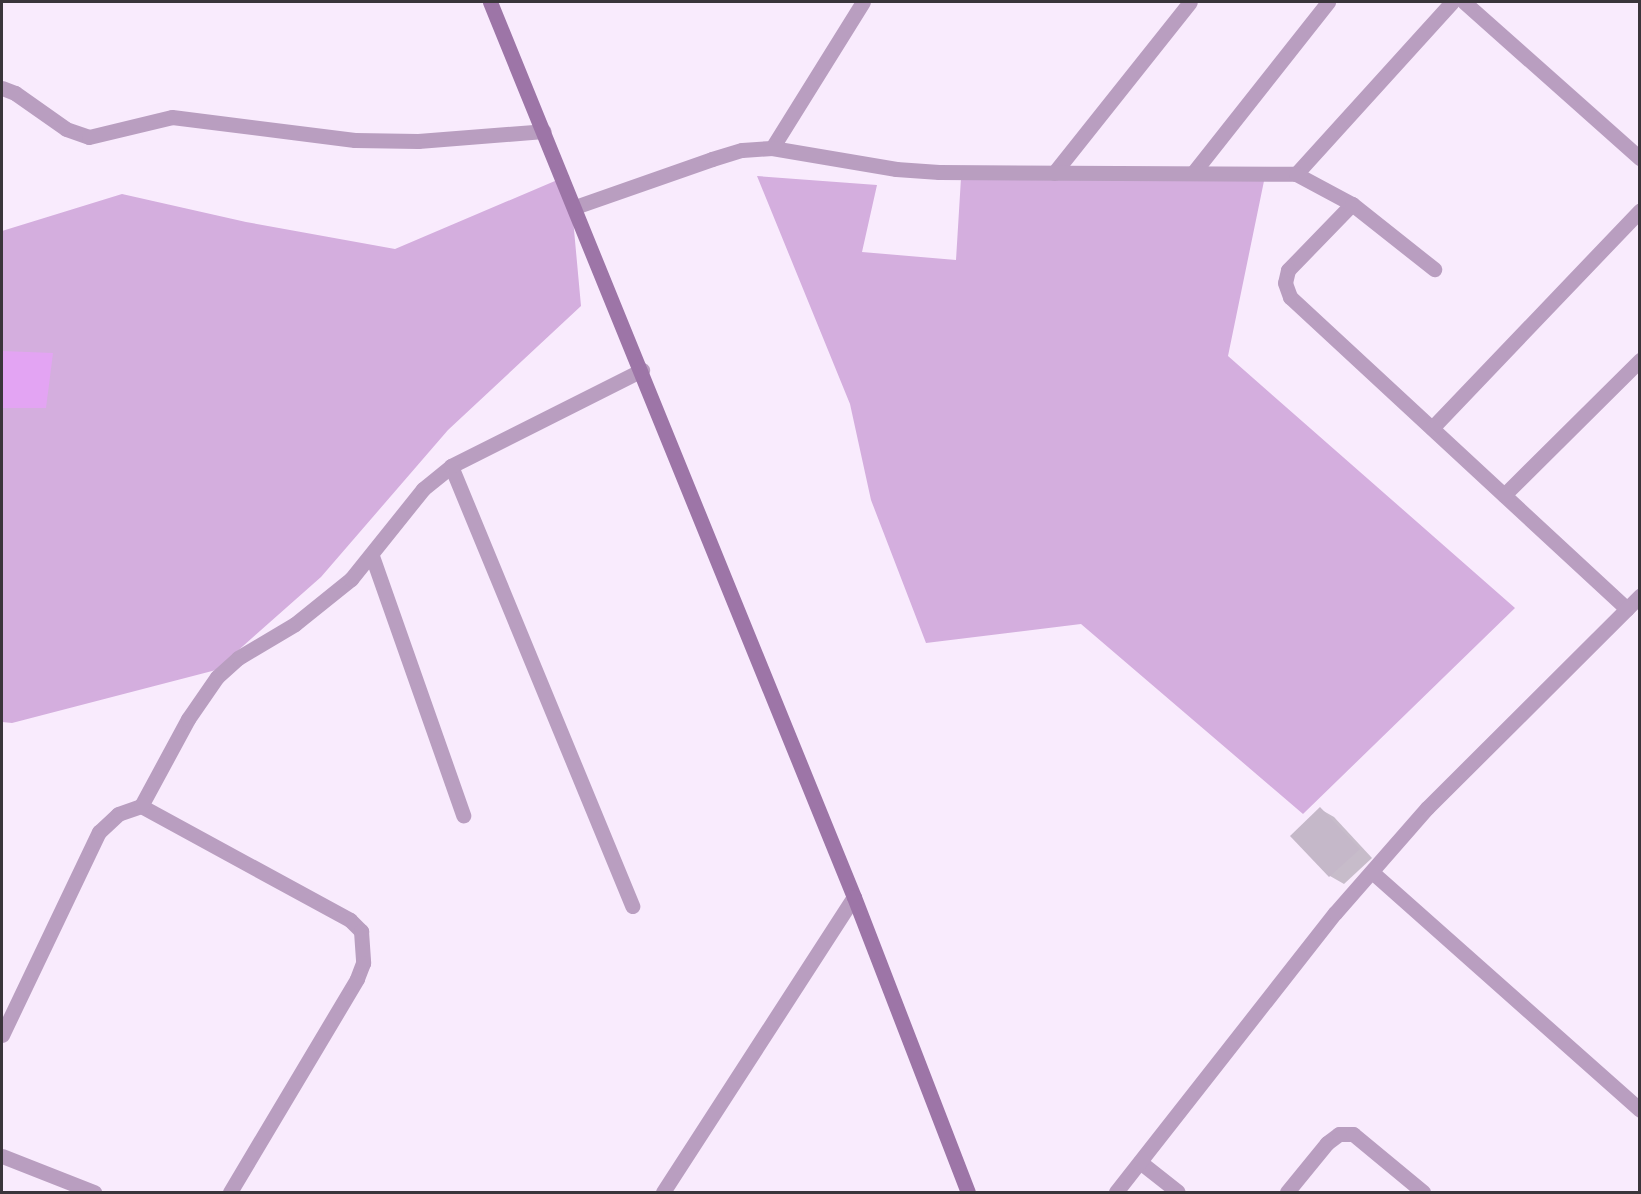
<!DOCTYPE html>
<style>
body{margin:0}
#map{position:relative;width:1641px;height:1194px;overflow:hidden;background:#f9ebfd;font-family:"Roboto Condensed",sans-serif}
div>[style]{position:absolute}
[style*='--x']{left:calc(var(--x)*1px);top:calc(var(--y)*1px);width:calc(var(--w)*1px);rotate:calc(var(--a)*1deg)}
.green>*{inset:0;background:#d4aede}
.water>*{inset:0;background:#e3a4f3}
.shadow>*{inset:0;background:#0003}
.building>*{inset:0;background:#c5b8c9}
.minor>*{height:15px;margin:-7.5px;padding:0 7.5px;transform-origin:7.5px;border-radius:7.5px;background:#b99ec0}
.secondary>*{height:15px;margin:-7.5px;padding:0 7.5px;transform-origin:7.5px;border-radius:7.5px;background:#9d75a7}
span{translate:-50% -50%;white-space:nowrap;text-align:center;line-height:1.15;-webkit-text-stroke:4.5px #fefefe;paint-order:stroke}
.frame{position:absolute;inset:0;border:3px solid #3a353b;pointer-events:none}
</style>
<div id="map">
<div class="green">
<div style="clip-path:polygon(569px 175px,581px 306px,448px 430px,321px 577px,216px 670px,12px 723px,2px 722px,2px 231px,122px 194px,246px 222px,395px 249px)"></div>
<div style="clip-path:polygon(757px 176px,877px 185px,862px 252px,956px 260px,961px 178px,1264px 181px,1228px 356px,1515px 608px,1303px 814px,1081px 624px,926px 643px,871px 500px,850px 404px)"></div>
</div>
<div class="water">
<div style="clip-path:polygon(2px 351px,53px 353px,46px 408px,2px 408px)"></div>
</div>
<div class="shadow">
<div style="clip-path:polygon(1320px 809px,1334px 817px,1372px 858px,1344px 884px,1330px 876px,1292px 836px)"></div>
</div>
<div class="building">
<div style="clip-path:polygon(1320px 807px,1360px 849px,1329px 877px,1290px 836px)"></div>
</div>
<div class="minor">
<div style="--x:1464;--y:2;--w:235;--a:41.6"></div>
<div style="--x:2;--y:88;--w:14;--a:21"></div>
<div style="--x:15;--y:93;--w:62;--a:35.2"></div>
<div style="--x:66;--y:129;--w:24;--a:19"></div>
<div style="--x:89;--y:137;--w:85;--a:-13.5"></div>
<div style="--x:172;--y:117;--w:184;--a:7.2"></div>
<div style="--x:355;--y:140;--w:63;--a:0.9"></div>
<div style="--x:418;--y:141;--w:126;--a:-4.5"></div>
<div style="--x:772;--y:148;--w:172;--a:-58.1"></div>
<div style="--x:1054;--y:173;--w:218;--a:-51.5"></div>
<div style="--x:1193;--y:173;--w:218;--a:-51.7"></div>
<div style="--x:1296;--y:174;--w:232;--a:-47.8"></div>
<div style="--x:1352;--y:204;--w:92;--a:134.1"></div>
<div style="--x:1288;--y:270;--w:13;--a:103"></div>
<div style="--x:1285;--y:283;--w:15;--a:70"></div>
<div style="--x:1290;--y:297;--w:459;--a:42.8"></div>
<div style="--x:575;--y:207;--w:145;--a:-19.3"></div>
<div style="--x:712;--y:159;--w:31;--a:-17"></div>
<div style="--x:742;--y:150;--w:30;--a:-4"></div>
<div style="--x:772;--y:148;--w:126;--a:9.6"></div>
<div style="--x:896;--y:169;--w:43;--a:4"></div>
<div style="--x:939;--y:172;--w:357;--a:0.3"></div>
<div style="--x:1296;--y:174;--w:64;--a:28.2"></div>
<div style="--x:1352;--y:204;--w:105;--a:38.4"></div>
<div style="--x:1432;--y:428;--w:301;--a:-46.3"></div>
<div style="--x:451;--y:466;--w:476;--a:67.6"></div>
<div style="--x:1504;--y:495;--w:192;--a:-44.8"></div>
<div style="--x:372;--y:556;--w:275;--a:70.6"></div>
<div style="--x:141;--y:806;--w:238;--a:28.6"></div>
<div style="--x:350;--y:920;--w:16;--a:45"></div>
<div style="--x:361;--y:931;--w:32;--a:86"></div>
<div style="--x:363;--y:963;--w:17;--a:111"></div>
<div style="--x:357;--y:979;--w:248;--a:120.8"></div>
<div style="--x:1372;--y:872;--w:358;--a:41.6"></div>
<div style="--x:2;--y:1035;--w:225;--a:-64.5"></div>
<div style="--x:99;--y:832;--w:26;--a:-43"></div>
<div style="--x:118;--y:814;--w:24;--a:-19"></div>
<div style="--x:141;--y:806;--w:99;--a:-61.6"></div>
<div style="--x:188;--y:719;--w:51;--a:-55.4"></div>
<div style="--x:217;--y:677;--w:28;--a:-42"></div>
<div style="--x:238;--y:658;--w:66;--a:-30.8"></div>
<div style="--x:295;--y:624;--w:72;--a:-38.8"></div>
<div style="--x:351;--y:579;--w:115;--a:-51.3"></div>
<div style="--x:423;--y:489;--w:36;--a:-39"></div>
<div style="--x:451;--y:466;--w:214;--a:-26.7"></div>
<div style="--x:2;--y:1156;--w:99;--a:21.4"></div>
<div style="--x:1140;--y:1162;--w:48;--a:38.3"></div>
<div style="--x:663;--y:1192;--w:351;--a:-57.1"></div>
<div style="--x:1116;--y:1192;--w:355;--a:-51.9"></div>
<div style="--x:1335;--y:913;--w:140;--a:-48.8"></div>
<div style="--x:1427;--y:808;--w:301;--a:-44.9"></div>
<div style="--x:1287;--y:1192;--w:63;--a:-50.8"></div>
<div style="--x:1327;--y:1143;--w:15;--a:-37"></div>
<div style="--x:1339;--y:1134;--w:14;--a:0"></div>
<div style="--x:1353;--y:1134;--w:91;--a:39.6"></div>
</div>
<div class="secondary">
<div style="--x:490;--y:2;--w:966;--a:67.87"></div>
<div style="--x:854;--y:897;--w:316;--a:68.9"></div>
</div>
<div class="frame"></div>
</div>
